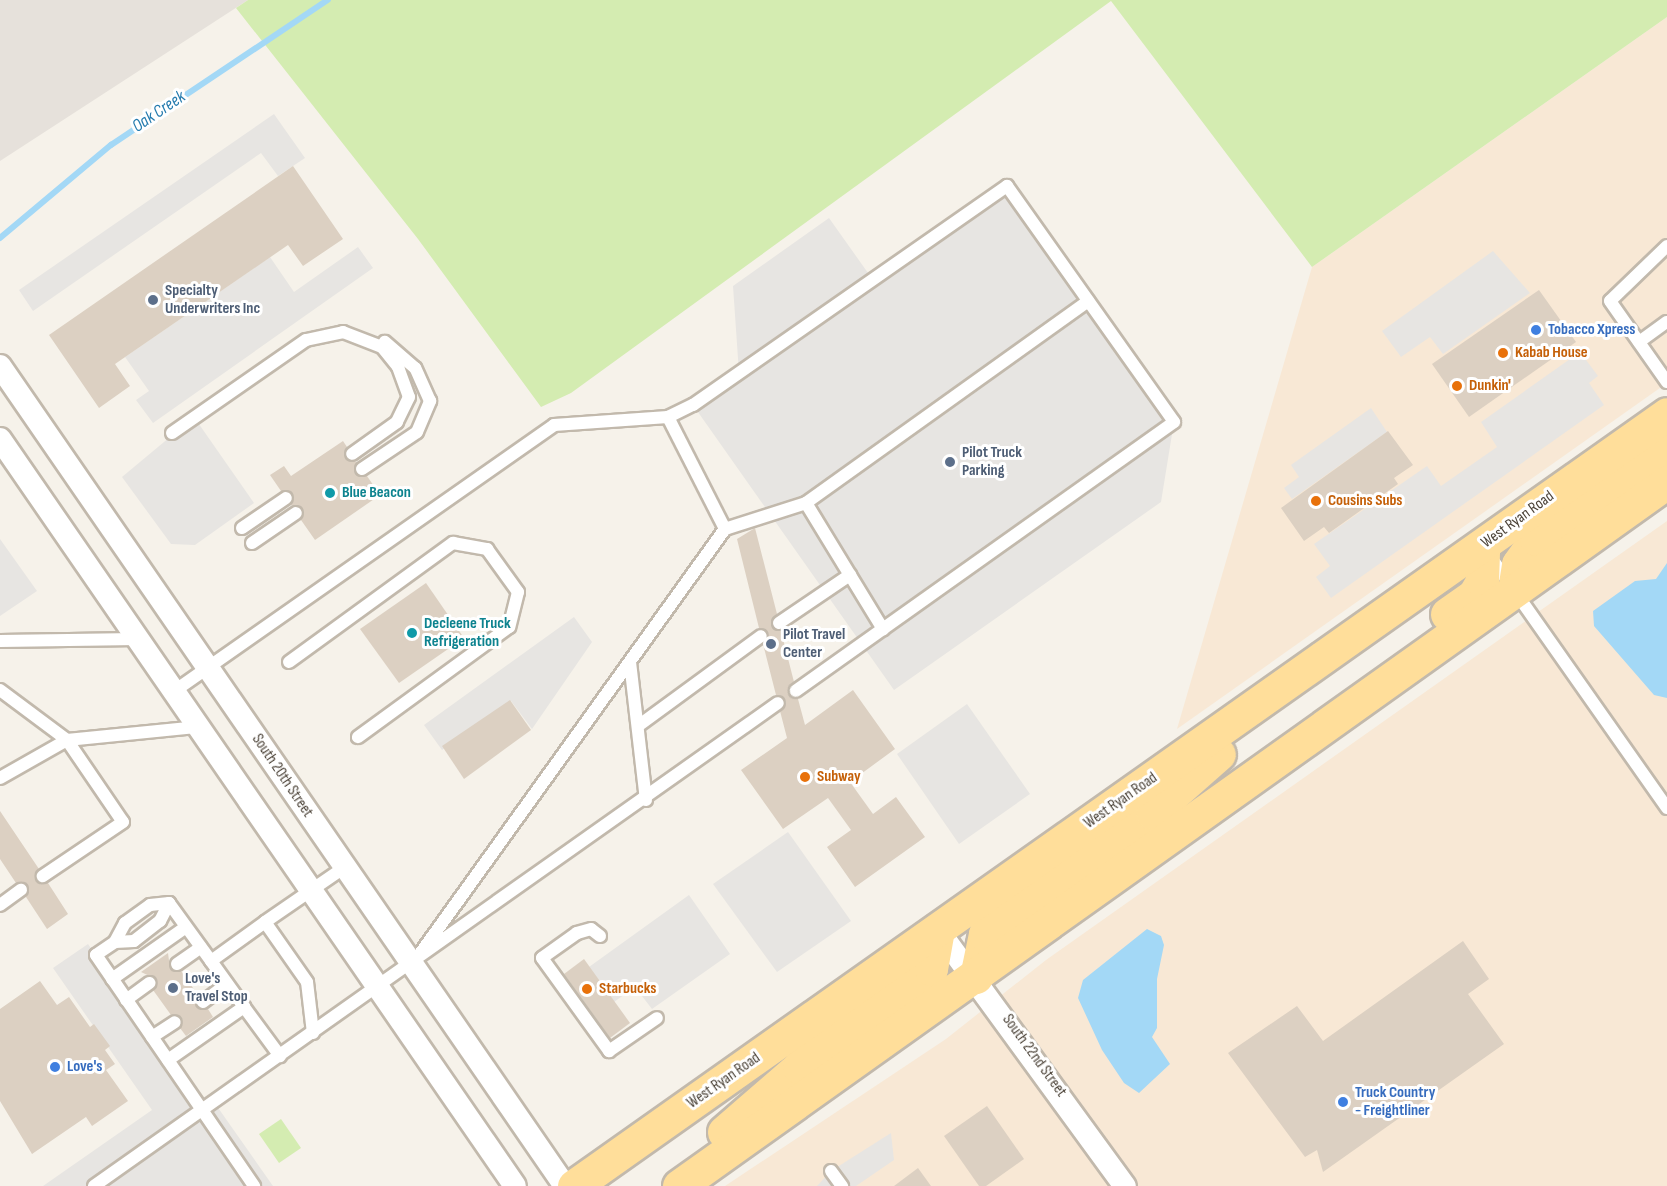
<!DOCTYPE html>
<style>
body{margin:0}
#map{position:relative;width:1667px;height:1186px;overflow:hidden;background:#f6f2ea;font-family:"Sofia Sans Condensed",sans-serif}
div>[style]{position:absolute}
[style*='--x']{left:calc(var(--x)*1px);top:calc(var(--y)*1px);width:calc(var(--w)*1px);rotate:calc(var(--a)*1deg)}
.commercial>*{inset:0;background:#f8e8d5}
.industrial>*{inset:0;background:#e6e1db}
.green>*{inset:0;background:#d4ecb1}
.parking>*{inset:0;background:#e7e5e2}
.water>*{inset:0;background:#a3d8f6}
.stream>*{height:6px;margin:-3px;padding:0 3px;transform-origin:3px;border-radius:3px;background:#a3d8f6}
.building>*{inset:0;background:#dcd0c2}
.roads{filter:drop-shadow(2px 0 #c2b9ac) drop-shadow(-2px 0 #c2b9ac) drop-shadow(0 2px #c2b9ac) drop-shadow(0 -2px #c2b9ac)}
.service>*{height:12px;margin:-6px;padding:0 6px;transform-origin:6px;border-radius:6px;background:#fff}
.minor>*{height:22px;margin:-11px;padding:0 11px;transform-origin:11px;border-radius:11px;background:#fff}
.primary>*{height:33px;margin:-16.5px;padding:0 16.5px;transform-origin:16.5px;border-radius:16.5px;background:#ffde9a}
.dots>*{width:16px;height:16px;translate:-50% -50%;box-sizing:border-box;border:3px solid #fff;border-radius:50%}
span{translate:-50% -50%;white-space:nowrap;text-align:center;line-height:1.15;-webkit-text-stroke:6px #fff;paint-order:stroke}
.service-label{font-size:16px;color:#4e5e75;font-weight:700}
.left{translate:0 -50%;text-align:left}
.shop-label{font-size:16px;color:#366cbe;font-weight:700}
.food-label{font-size:16px;color:#c56008;font-weight:700}
.culture-label{font-size:16px;color:#0d838f;font-weight:700}
.street-label{font-size:16px;color:#4b4237}
.water-label{font-size:18px;color:#257bae;font-style:italic}
</style>
<div id="map">
<div class="commercial">
<div style="clip-path:polygon(1667px 17px,1667px 383px,1177px 729px,1312px 267px)"></div>
<div style="clip-path:polygon(1667px 521px,1667px 1186px,725px 1186px,946px 1039px,1046px 960px)"></div>
</div>
<div class="industrial">
<div style="clip-path:polygon(0 0,248px 0,0 161px)"></div>
</div>
<div class="green">
<div style="clip-path:polygon(248px 0,1667px 0,1667px 17px,1312px 267px,1111px 1px,571px 393px,541px 407px,418px 239px,236px 8px)"></div>
<div style="clip-path:polygon(281px 1119px,301px 1148px,279px 1163px,259px 1134px)"></div>
</div>
<div class="parking">
<div style="clip-path:polygon(274px 114px,305px 158px,278px 176px,261px 153px,33px 311px,19px 290px)"></div>
<div style="clip-path:polygon(1007px 186px,1174px 422px,1161px 502px,894px 690px,693px 405px,739px 373px,733px 286px,829px 218px,873px 280px)"></div>
<div style="clip-path:polygon(358px 247px,373px 268px,153px 423px,136px 400px,149px 391px,125px 357px,270px 257px,294px 292px)"></div>
<div style="clip-path:polygon(1493px 251px,1530px 293px,1443px 354px,1430px 337px,1401px 357px,1382px 331px)"></div>
<div style="clip-path:polygon(1580px 352px,1598px 376px,1589px 383px,1604px 405px,1331px 598px,1316px 577px,1330px 566px,1314px 544px,1427px 466px,1441px 486px,1497px 447px,1481px 422px)"></div>
<div style="clip-path:polygon(1371px 408px,1387px 432px,1292px 499px,1284px 488px,1299px 477px,1291px 465px)"></div>
<div style="clip-path:polygon(194px 417px,254px 503px,195px 545px,171px 544px,122px 477px)"></div>
<div style="clip-path:polygon(0 539px,37px 591px,0 616px)"></div>
<div style="clip-path:polygon(574px 617px,592px 642px,532px 729px,511px 701px,442px 750px,424px 725px)"></div>
<div style="clip-path:polygon(967px 704px,1030px 794px,959px 844px,897px 754px)"></div>
<div style="clip-path:polygon(788px 832px,851px 921px,777px 972px,713px 884px)"></div>
<div style="clip-path:polygon(689px 895px,730px 954px,652px 1009px,635px 987px,614px 1002px,589px 967px)"></div>
<div style="clip-path:polygon(88px 944px,202px 1110px,214px 1102px,273px 1186px,43px 1186px,152px 1110px,53px 968px)"></div>
<div style="clip-path:polygon(891px 1133px,894px 1160px,856px 1186px,817px 1186px,831px 1171px)"></div>
</div>
<div class="water">
<div style="clip-path:polygon(1667px 563px,1667px 698px,1654px 695px,1594px 626px,1593px 611px,1635px 581px,1656px 579px)"></div>
<div style="clip-path:polygon(1147px 929px,1161px 936px,1164px 945px,1157px 979px,1157px 1028px,1152px 1037px,1170px 1064px,1139px 1093px,1124px 1083px,1102px 1050px,1078px 998px,1083px 980px)"></div>
</div>
<div class="stream">
<div style="--x:0;--y:238;--w:145;--a:-40"></div>
<div style="--x:111;--y:145;--w:261;--a:-33.8"></div>
</div>
<div class="building">
<div style="clip-path:polygon(293px 166px,343px 239px,303px 266px,288px 245px,115px 364px,130px 386px,99px 408px,49px 335px)"></div>
<div style="clip-path:polygon(1539px 290px,1576px 342px,1469px 417px,1432px 364px)"></div>
<div style="clip-path:polygon(1388px 431px,1413px 465px,1394px 478px,1398px 484px,1329px 533px,1324px 527px,1304px 541px,1281px 508px)"></div>
<div style="clip-path:polygon(343px 441px,347px 447px,345px 458px,357px 462px,356px 474px,367px 476px,380px 495px,315px 540px,301px 520px,302px 508px,291px 505px,293px 494px,281px 491px,270px 475px,284px 466px,291px 476px)"></div>
<div style="clip-path:polygon(755px 528px,777px 614px,771px 624px,781px 631px,794px 682px,788px 692px,798px 699px,805px 725px,853px 690px,895px 749px,850px 782px,873px 814px,896px 797px,925px 837px,855px 887px,827px 847px,851px 830px,828px 798px,783px 829px,741px 770px,787px 738px,780px 711px,786px 702px,776px 695px,763px 644px,769px 635px,759px 628px,737px 539px)"></div>
<div style="clip-path:polygon(426px 583px,464px 638px,399px 683px,360px 629px)"></div>
<div style="clip-path:polygon(510px 700px,531px 730px,464px 779px,442px 746px)"></div>
<div style="clip-path:polygon(0 811px,39px 869px,36px 880px,48px 883px,68px 914px,47px 929px,26px 897px,28px 886px,16px 883px,0 859px)"></div>
<div style="clip-path:polygon(1463px 941px,1489px 979px,1468px 994px,1504px 1044px,1323px 1172px,1317px 1150px,1305px 1157px,1228px 1053px,1297px 1006px,1323px 1041px)"></div>
<div style="clip-path:polygon(168px 953px,170px 968px,181px 971px,198px 995px,196px 1006px,208px 1009px,213px 1017px,186px 1036px,180px 1028px,182px 1017px,171px 1015px,153px 990px,156px 979px,141px 972px)"></div>
<div style="clip-path:polygon(584px 959px,630px 1023px,610px 1038px,564px 974px)"></div>
<div style="clip-path:polygon(40px 981px,57px 1005px,69px 997px,90px 1027px,94px 1024px,110px 1046px,105px 1050px,115px 1064px,106px 1070px,128px 1101px,92px 1126px,86px 1117px,32px 1154px,0 1101px,0 1009px)"></div>
<div style="clip-path:polygon(987px 1106px,1024px 1159px,986px 1186px,979px 1186px,944px 1136px)"></div>
<div style="clip-path:polygon(918px 1168px,931px 1186px,894px 1186px)"></div>
</div>
<div class="roads">
<div class="service">
<div style="--x:1667;--y:246;--w:79;--a:136"></div>
<div style="--x:1610;--y:301;--w:99;--a:54.9"></div>
<div style="--x:1639;--y:342;--w:34;--a:-36"></div>
<div style="--x:668;--y:417;--w:126;--a:63"></div>
<div style="--x:172;--y:433;--w:163;--a:-34.8"></div>
<div style="--x:306;--y:340;--w:38;--a:-12"></div>
<div style="--x:343;--y:332;--w:42;--a:21"></div>
<div style="--x:382;--y:347;--w:26;--a:51"></div>
<div style="--x:398;--y:367;--w:32;--a:70"></div>
<div style="--x:409;--y:397;--w:28;--a:116"></div>
<div style="--x:397;--y:422;--w:55;--a:144.6"></div>
<div style="--x:362;--y:469;--w:66;--a:-33.9"></div>
<div style="--x:417;--y:432;--w:34;--a:-67"></div>
<div style="--x:430;--y:401;--w:36;--a:-114"></div>
<div style="--x:415;--y:368;--w:40;--a:-139"></div>
<div style="--x:806;--y:503;--w:148;--a:58.6"></div>
<div style="--x:242;--y:528;--w:53;--a:-34.3"></div>
<div style="--x:252;--y:543;--w:53;--a:-34.3"></div>
<div style="--x:1490;--y:556;--w:308;--a:54.9"></div>
<div style="--x:779;--y:623;--w:86;--a:-34.1"></div>
<div style="--x:0;--y:641;--w:137;--a:-0.8"></div>
<div style="--x:289;--y:662;--w:203;--a:-36"></div>
<div style="--x:453;--y:543;--w:35;--a:10"></div>
<div style="--x:487;--y:549;--w:53;--a:54.2"></div>
<div style="--x:518;--y:592;--w:36;--a:104"></div>
<div style="--x:509;--y:627;--w:187;--a:143.9"></div>
<div style="--x:630;--y:662;--w:139;--a:83.4"></div>
<div style="--x:0;--y:690;--w:84;--a:36.7"></div>
<div style="--x:67;--y:740;--w:132;--a:-5.7"></div>
<div style="--x:173;--y:692;--w:465;--a:-35"></div>
<div style="--x:554;--y:425;--w:114;--a:-4"></div>
<div style="--x:668;--y:417;--w:28;--a:-26"></div>
<div style="--x:693;--y:405;--w:383;--a:-34.9"></div>
<div style="--x:1007;--y:186;--w:289;--a:54.7"></div>
<div style="--x:1174;--y:422;--w:464;--a:144.6"></div>
<div style="--x:638;--y:726;--w:152;--a:-36.2"></div>
<div style="--x:0;--y:778;--w:77;--a:-29.6"></div>
<div style="--x:67;--y:740;--w:99;--a:55.7"></div>
<div style="--x:123;--y:822;--w:97;--a:146"></div>
<div style="--x:169;--y:903;--w:19;--a:174"></div>
<div style="--x:150;--y:905;--w:31;--a:144"></div>
<div style="--x:125;--y:923;--w:21;--a:118"></div>
<div style="--x:115;--y:942;--w:19;--a:-3"></div>
<div style="--x:134;--y:941;--w:33;--a:-38"></div>
<div style="--x:160;--y:921;--w:20;--a:-63"></div>
<div style="--x:169;--y:903;--w:72;--a:54.1"></div>
<div style="--x:211;--y:961;--w:67;--a:-35.8"></div>
<div style="--x:0;--y:905;--w:26;--a:-36"></div>
<div style="--x:600;--y:936;--w:11;--a:-142"></div>
<div style="--x:591;--y:929;--w:15;--a:164"></div>
<div style="--x:577;--y:933;--w:43;--a:144.5"></div>
<div style="--x:542;--y:958;--w:115;--a:54.2"></div>
<div style="--x:609;--y:1051;--w:58;--a:-34.5"></div>
<div style="--x:115;--y:942;--w:23;--a:146"></div>
<div style="--x:96;--y:955;--w:280;--a:55.6"></div>
<div style="--x:211;--y:961;--w:57;--a:54.3"></div>
<div style="--x:177;--y:964;--w:29;--a:-35"></div>
<div style="--x:412;--y:965;--w:537;--a:-54.33"></div>
<div style="--x:725;--y:529;--w:85;--a:-17.8"></div>
<div style="--x:806;--y:503;--w:347;--a:-35.6"></div>
<div style="--x:112;--y:979;--w:90;--a:-35.1"></div>
<div style="--x:126;--y:1000;--w:29;--a:-36"></div>
<div style="--x:203;--y:1002;--w:30;--a:-37"></div>
<div style="--x:313;--y:1033;--w:51;--a:-96.7"></div>
<div style="--x:307;--y:982;--w:73;--a:-125"></div>
<div style="--x:265;--y:922;--w:97;--a:-34.5"></div>
<div style="--x:152;--y:1037;--w:27;--a:-33"></div>
<div style="--x:168;--y:1060;--w:93;--a:-34.9"></div>
<div style="--x:244;--y:1007;--w:61;--a:53.7"></div>
<div style="--x:831;--y:1171;--w:19;--a:54"></div>
<div style="--x:94;--y:1186;--w:837;--a:-35.23"></div>
</div>
<div class="minor">
<div style="--x:0;--y:366;--w:996;--a:55.43"></div>
<div style="--x:0;--y:439;--w:907;--a:55.42"></div>
<div style="--x:938;--y:930;--w:317;--a:53.9"></div>
</div>
<div class="primary">
<div style="--x:1514;--y:590;--w:26;--a:-81"></div>
<div style="--x:1518;--y:564;--w:31;--a:-54"></div>
<div style="--x:1536;--y:539;--w:160;--a:-35.1"></div>
<div style="--x:1447;--y:614;--w:33;--a:-35"></div>
<div style="--x:1474;--y:595;--w:16;--a:-60"></div>
<div style="--x:1482;--y:581;--w:36;--a:-88"></div>
<div style="--x:976;--y:977;--w:44;--a:-78.2"></div>
<div style="--x:985;--y:934;--w:206;--a:-35.9"></div>
<div style="--x:1152;--y:813;--w:89;--a:-41.4"></div>
<div style="--x:724;--y:1132;--w:99;--a:-40.9"></div>
<div style="--x:799;--y:1067;--w:164;--a:-36.6"></div>
<div style="--x:931;--y:969;--w:40;--a:-80"></div>
<div style="--x:574;--y:1186;--w:1338;--a:-35.23"></div>
<div style="--x:679;--y:1186;--w:1213;--a:-35.47"></div>
</div>
</div>
<div class="dots">
<div style="left:153px;top:300px;background:#5c6f8a"></div>
<div style="left:1536px;top:330px;background:#3f7fe0"></div>
<div style="left:1503px;top:353px;background:#e8710a"></div>
<div style="left:1457px;top:386px;background:#e8710a"></div>
<div style="left:950px;top:462px;background:#5c6f8a"></div>
<div style="left:330px;top:493px;background:#0f9aa8"></div>
<div style="left:1316px;top:501px;background:#e8710a"></div>
<div style="left:412px;top:633px;background:#0f9aa8"></div>
<div style="left:771px;top:644px;background:#5c6f8a"></div>
<div style="left:805px;top:777px;background:#e8710a"></div>
<div style="left:173px;top:988px;background:#5c6f8a"></div>
<div style="left:587px;top:989px;background:#e8710a"></div>
<div style="left:55px;top:1067px;background:#3f7fe0"></div>
<div style="left:1343px;top:1102px;background:#3f7fe0"></div>
</div>
<div class="service-label">
<span class="left" style="left:165px;top:300px">Specialty<br>Underwriters Inc</span>
<span class="left" style="left:962px;top:462px">Pilot Truck<br>Parking</span>
<span class="left" style="left:783px;top:644px">Pilot Travel<br>Center</span>
<span class="left" style="left:185px;top:988px">Love's<br>Travel Stop</span>
</div>
<div class="shop-label">
<span class="left" style="left:1548px;top:330px">Tobacco Xpress</span>
<span class="left" style="left:67px;top:1067px">Love's</span>
<span class="left" style="left:1355px;top:1102px">Truck Country<br>- Freightliner</span>
</div>
<div class="food-label">
<span class="left" style="left:1515px;top:353px">Kabab House</span>
<span class="left" style="left:1469px;top:386px">Dunkin'</span>
<span class="left" style="left:1328px;top:501px">Cousins Subs</span>
<span class="left" style="left:817px;top:777px">Subway</span>
<span class="left" style="left:599px;top:989px">Starbucks</span>
</div>
<div class="culture-label">
<span class="left" style="left:342px;top:493px">Blue Beacon</span>
<span class="left" style="left:424px;top:633px">Decleene Truck<br>Refrigeration</span>
</div>
<div class="street-label">
<span style="left:1518px;top:520px;rotate:-36deg">West Ryan Road</span>
<span style="left:282px;top:776px;rotate:56deg">South 20th Street</span>
<span style="left:1121px;top:801px;rotate:-35deg">West Ryan Road</span>
<span style="left:1034px;top:1056px;rotate:54deg">South 22nd Street</span>
<span style="left:724px;top:1081px;rotate:-35deg">West Ryan Road</span>
</div>
<div class="water-label">
<span style="left:159px;top:112px;rotate:-34deg">Oak Creek</span>
</div>
</div>
